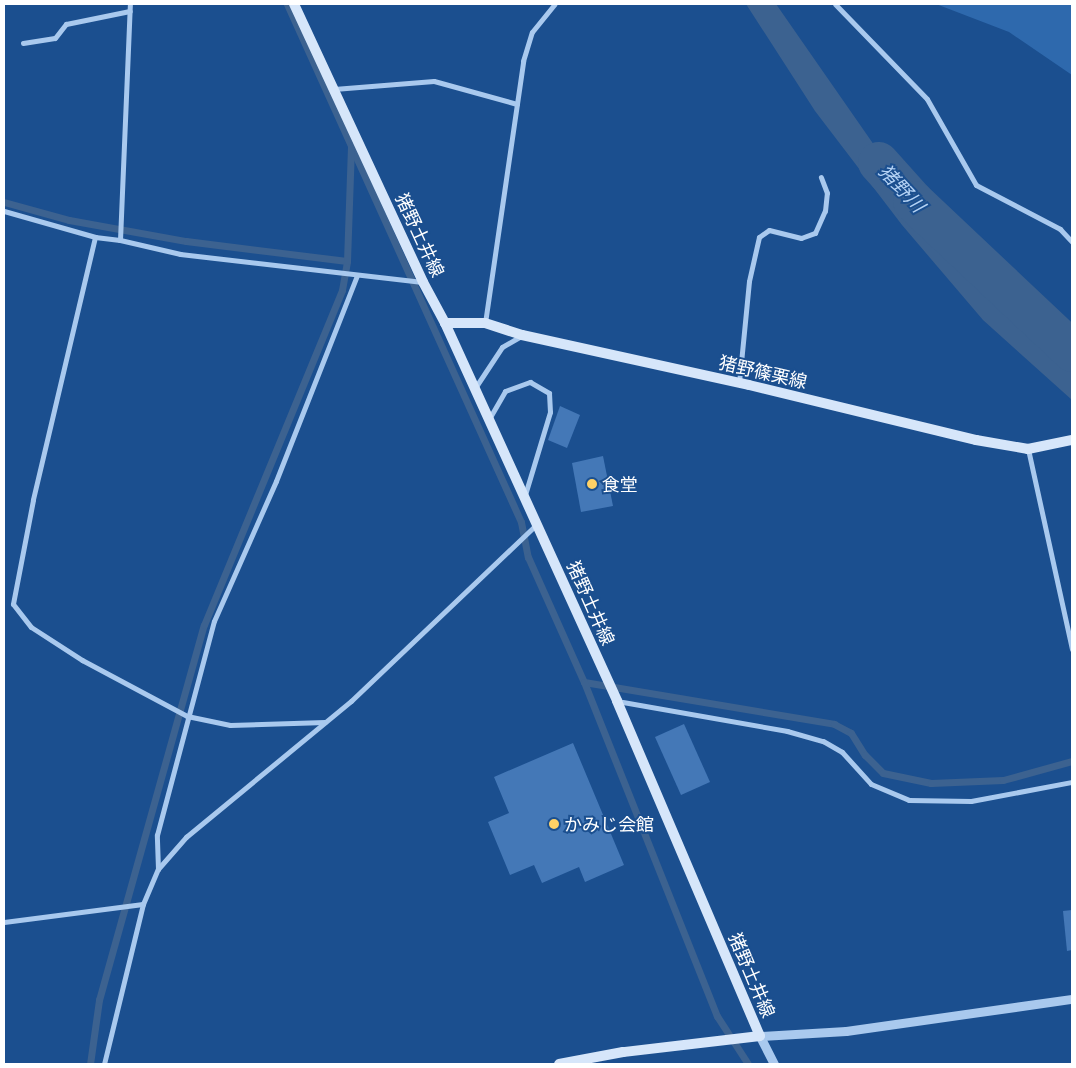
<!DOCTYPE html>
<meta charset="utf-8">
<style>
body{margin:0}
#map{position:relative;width:1076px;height:1068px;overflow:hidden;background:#1b4f8f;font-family:Commissioner,"Noto Sans JP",sans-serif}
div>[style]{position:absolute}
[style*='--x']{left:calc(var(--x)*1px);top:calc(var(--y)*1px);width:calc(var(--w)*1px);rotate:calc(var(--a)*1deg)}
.green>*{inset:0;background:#2e69ad}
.water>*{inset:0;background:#3c6290}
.stream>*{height:7px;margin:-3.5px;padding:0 3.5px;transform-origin:3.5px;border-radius:3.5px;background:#3c6290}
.river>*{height:41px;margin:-20.5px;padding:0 20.5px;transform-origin:20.5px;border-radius:20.5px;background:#3c6290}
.building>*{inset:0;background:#4478b7}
.minor>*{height:5px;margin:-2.5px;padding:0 2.5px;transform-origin:2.5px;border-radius:2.5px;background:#a9c9ee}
.tertiary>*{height:9px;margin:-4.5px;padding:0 4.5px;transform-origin:4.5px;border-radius:4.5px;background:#a9c9ee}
.secondary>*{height:10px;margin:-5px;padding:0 5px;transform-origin:5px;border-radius:5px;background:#d6e6fa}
.dots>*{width:14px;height:14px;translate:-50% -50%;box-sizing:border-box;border:2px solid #1b4f8f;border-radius:50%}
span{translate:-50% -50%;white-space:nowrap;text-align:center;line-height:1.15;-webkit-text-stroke:4px #1b4f8f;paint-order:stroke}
.street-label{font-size:18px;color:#fff}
.poi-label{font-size:18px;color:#fff}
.left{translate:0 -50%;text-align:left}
.water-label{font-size:19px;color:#b5d3f5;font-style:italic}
.frame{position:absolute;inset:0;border:5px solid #fff;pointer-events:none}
</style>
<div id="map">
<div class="green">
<div style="clip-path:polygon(936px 4px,1072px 4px,1072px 75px,1009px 32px)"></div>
</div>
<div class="water">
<div style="clip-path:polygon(746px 4px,776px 4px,913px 201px,1072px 350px,1072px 400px,983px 320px,902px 225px,815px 111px)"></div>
</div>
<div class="stream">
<div style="--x:287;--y:4;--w:568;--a:65.69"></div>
<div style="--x:521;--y:522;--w:36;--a:79"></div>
<div style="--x:528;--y:557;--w:137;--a:65.9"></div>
<div style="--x:584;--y:682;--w:254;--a:9.5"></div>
<div style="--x:834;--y:724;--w:19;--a:28"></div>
<div style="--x:851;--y:733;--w:26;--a:58"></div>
<div style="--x:865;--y:755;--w:25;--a:45"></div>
<div style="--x:883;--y:773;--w:49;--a:11.8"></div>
<div style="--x:931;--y:783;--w:72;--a:-2.4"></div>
<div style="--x:1003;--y:780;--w:72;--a:-15.4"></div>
<div style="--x:4;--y:202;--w:67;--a:15.5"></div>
<div style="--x:69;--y:220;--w:119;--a:10.2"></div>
<div style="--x:186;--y:241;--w:162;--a:7.1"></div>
<div style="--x:584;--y:682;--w:360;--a:68.3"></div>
<div style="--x:717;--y:1016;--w:57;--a:57.1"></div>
<div style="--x:90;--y:1064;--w:65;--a:-82"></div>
<div style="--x:99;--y:1000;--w:389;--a:-74.4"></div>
<div style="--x:204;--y:625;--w:362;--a:-67.6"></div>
<div style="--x:342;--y:290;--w:29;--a:-80"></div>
<div style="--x:347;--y:261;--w:116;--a:-88"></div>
</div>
<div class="river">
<div style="--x:878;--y:162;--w:52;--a:48.1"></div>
<div style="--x:913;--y:201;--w:219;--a:43.3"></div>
</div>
<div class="building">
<div style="clip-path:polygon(560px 406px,580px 415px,567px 448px,548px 440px)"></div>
<div style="clip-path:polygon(603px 456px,613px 506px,581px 512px,572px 463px)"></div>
<div style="clip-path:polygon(684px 724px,710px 782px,681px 795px,655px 737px)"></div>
<div style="clip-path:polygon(573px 743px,624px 865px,585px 882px,579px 867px,542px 883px,534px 865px,510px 875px,488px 822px,509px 813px,494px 777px)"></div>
<div style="clip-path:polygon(1072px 910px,1072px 950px,1067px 951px,1063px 911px)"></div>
</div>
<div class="minor">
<div style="--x:835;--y:4;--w:132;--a:45.9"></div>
<div style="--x:927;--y:99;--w:99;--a:60.3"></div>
<div style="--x:976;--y:185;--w:95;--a:27.6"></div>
<div style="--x:1060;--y:229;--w:18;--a:47"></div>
<div style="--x:23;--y:43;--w:32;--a:-9"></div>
<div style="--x:55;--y:38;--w:18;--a:-52"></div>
<div style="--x:66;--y:24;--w:65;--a:-11.5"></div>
<div style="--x:334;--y:89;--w:100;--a:-4.6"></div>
<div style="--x:434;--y:81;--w:86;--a:15.5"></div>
<div style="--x:4;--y:211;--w:95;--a:15.9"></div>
<div style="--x:95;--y:237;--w:25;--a:7"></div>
<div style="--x:120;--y:240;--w:62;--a:13.1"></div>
<div style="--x:180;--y:254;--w:244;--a:6.6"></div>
<div style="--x:95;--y:237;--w:270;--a:103.3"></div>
<div style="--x:33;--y:500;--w:106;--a:100.9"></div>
<div style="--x:13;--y:604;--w:29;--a:52"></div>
<div style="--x:31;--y:627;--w:61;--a:32.9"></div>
<div style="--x:82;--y:660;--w:119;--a:28.1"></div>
<div style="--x:187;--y:716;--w:44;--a:11.8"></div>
<div style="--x:230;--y:725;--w:95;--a:-1.8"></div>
<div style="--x:120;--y:240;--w:236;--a:-87.6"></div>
<div style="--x:485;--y:323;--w:265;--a:-81.7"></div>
<div style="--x:523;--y:61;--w:30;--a:-73"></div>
<div style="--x:532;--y:32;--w:36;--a:-51"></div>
<div style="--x:739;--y:383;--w:102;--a:-84.4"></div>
<div style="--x:749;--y:281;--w:45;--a:-77.2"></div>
<div style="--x:759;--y:237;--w:12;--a:-35"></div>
<div style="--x:769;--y:230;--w:33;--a:14"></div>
<div style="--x:801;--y:238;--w:15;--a:-20"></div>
<div style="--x:815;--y:233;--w:24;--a:-66"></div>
<div style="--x:825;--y:211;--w:18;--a:-84"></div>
<div style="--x:827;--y:193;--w:17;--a:-111"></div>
<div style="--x:475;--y:388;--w:49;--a:-56.6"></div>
<div style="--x:502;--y:347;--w:22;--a:-30"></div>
<div style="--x:489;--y:419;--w:32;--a:-60"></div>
<div style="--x:505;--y:391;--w:27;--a:-20"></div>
<div style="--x:530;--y:382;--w:22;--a:30"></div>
<div style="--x:549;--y:393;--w:19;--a:87"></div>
<div style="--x:550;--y:412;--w:87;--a:106.8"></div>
<div style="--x:1028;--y:449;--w:205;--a:77.6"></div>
<div style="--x:617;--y:701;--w:173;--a:10"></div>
<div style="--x:787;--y:731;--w:37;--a:16"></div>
<div style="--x:823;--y:741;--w:22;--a:30"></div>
<div style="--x:842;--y:752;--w:43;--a:47.8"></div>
<div style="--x:871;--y:784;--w:41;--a:22.8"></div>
<div style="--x:909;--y:800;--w:62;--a:0.9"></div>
<div style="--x:971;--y:801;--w:103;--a:-10.7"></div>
<div style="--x:158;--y:869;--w:34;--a:-92"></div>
<div style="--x:157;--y:835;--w:221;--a:-75.1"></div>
<div style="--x:214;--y:621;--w:153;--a:-66.1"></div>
<div style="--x:276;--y:481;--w:221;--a:-68.5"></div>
<div style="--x:4;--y:922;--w:140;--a:-7.4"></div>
<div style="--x:104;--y:1064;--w:165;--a:-76.3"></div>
<div style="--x:143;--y:904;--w:38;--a:-67"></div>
<div style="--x:158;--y:869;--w:43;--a:-48.8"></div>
<div style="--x:186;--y:837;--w:214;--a:-39.5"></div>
<div style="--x:351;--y:701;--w:257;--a:-43.6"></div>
</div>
<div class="tertiary">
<div style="--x:774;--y:1064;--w:31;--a:-117"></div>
<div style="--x:760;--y:1036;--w:86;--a:-3.3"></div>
<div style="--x:846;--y:1031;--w:228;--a:-8.1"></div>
</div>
<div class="secondary">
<div style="--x:294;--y:4;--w:306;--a:65.1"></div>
<div style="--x:423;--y:282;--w:47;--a:61.8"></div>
<div style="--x:445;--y:323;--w:415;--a:65.5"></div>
<div style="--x:617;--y:701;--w:364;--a:66.9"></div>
<div style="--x:760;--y:1036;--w:138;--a:173.3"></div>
<div style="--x:623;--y:1052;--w:65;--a:169.4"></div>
<div style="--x:445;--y:323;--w:40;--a:0"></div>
<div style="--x:485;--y:323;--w:39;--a:18"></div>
<div style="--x:522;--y:335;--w:232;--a:12.4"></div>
<div style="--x:749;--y:385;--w:234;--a:13.6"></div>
<div style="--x:976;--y:440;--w:53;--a:9.8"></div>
<div style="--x:1028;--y:449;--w:45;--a:-11.6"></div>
</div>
<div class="dots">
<div style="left:592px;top:484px;background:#ffd166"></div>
<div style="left:554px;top:824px;background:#ffd166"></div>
</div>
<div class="street-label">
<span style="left:420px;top:235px;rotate:65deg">猪野土井線</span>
<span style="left:763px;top:372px;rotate:13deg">猪野篠栗線</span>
<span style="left:591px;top:603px;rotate:66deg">猪野土井線</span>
<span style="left:752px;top:975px;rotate:67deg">猪野土井線</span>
</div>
<div class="poi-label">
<span class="left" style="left:602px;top:484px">食堂</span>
<span class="left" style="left:564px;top:824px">かみじ会館</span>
</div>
<div class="water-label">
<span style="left:902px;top:188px;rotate:47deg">猪野川</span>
</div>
<div class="frame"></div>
</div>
